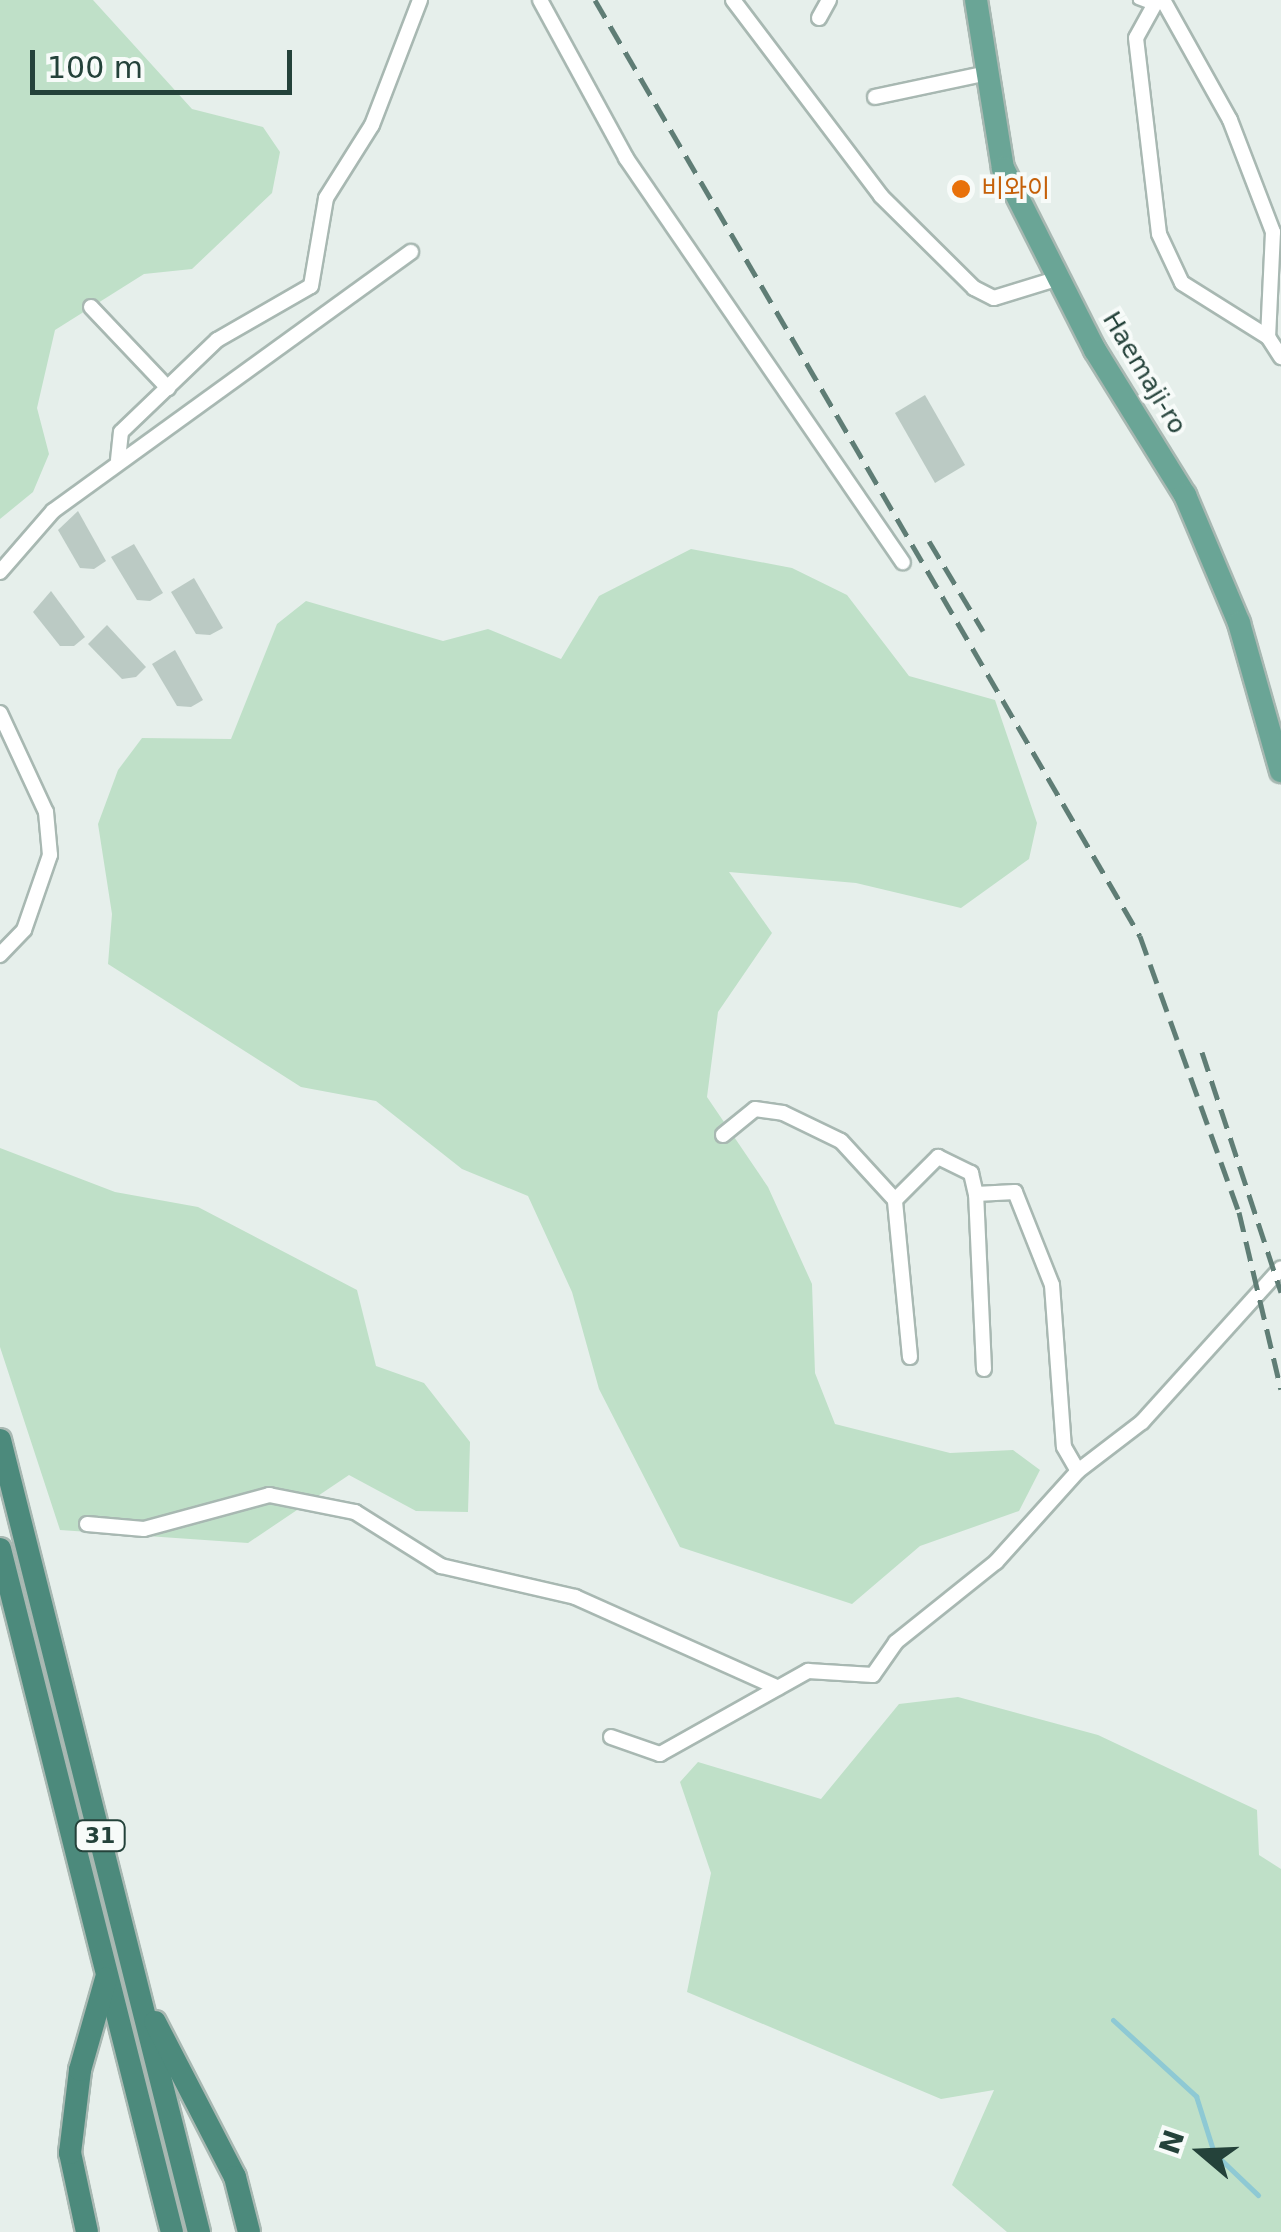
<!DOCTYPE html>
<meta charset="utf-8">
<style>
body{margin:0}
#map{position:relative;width:1281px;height:2232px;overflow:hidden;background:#e6efeb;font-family:"DejaVu Sans","Noto Sans KR",sans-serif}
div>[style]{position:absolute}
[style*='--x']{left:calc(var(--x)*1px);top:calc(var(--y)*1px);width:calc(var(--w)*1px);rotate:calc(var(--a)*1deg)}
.green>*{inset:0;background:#bfe0c8}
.stream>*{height:5px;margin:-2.5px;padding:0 2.5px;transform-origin:2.5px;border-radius:2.5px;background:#8ec9d4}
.building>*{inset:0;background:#bbcac4}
.roads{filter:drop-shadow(2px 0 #a8b8b2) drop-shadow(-2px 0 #a8b8b2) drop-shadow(0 2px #a8b8b2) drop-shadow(0 -2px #a8b8b2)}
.service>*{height:8px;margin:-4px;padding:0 4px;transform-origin:4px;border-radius:4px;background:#fff}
.minor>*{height:14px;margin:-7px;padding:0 7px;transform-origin:7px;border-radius:7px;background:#fff}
.primary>*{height:22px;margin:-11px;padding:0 11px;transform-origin:11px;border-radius:11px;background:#6aa596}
.trunk>*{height:22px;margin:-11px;padding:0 11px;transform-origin:11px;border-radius:11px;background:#4c8a7c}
.rail>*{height:5px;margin-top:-2.5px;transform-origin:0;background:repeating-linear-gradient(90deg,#5f7d75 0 20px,transparent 0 30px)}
.dots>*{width:28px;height:28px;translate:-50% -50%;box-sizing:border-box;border:5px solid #f7fbf9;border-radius:50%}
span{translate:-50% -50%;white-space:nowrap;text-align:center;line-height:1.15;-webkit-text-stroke:8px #f7fbf9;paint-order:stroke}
.shield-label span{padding:2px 8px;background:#f7fbf9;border:2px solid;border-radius:8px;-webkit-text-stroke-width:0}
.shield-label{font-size:22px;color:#24423a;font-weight:700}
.food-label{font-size:25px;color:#c56008}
.left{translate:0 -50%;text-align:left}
.street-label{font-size:25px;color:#24423a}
.north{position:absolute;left:1151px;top:2102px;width:100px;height:100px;-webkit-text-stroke:8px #f7fbf9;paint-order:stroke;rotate:289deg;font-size:28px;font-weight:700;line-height:40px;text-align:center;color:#24423a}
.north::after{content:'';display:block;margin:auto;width:35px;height:45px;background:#24423a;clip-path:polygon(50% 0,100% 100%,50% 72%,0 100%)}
.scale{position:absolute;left:30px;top:50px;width:262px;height:45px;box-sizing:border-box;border:5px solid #24423a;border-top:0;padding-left:12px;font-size:30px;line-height:35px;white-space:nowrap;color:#24423a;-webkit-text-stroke:8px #f7fbf9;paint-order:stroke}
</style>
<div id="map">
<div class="green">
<div style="clip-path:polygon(0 0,93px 0,192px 109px,263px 127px,280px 152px,272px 193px,192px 269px,144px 274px,55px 330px,37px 408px,49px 454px,33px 492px,0 519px)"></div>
<div style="clip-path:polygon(691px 549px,792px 568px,847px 595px,909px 676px,995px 700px,1037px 823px,1029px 859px,961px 908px,856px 883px,729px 872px,772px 933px,718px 1012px,707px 1097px,768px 1187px,812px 1284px,815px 1373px,835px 1424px,950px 1453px,1013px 1450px,1040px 1470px,1019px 1511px,920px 1546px,852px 1604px,680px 1547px,599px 1389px,572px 1292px,528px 1196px,462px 1169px,376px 1101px,301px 1087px,108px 964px,112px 914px,98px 824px,118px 770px,142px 738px,231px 739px,277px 624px,306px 601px,443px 641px,488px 629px,561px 659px,599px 596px)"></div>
<div style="clip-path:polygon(0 1148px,115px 1192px,198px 1207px,357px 1290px,376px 1366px,424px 1383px,470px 1442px,468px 1512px,416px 1511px,349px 1475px,248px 1543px,60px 1530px,0 1347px)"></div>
<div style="clip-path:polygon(958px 1697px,1098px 1735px,1257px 1810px,1259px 1855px,1281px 1869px,1281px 2232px,1007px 2232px,952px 2185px,994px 2090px,941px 2099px,687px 1992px,711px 1873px,680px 1782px,698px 1762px,821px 1799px,899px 1704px)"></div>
</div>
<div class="stream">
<div style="--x:1113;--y:2020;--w:113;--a:42.5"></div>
<div style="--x:1196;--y:2096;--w:60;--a:72.5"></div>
<div style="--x:1214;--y:2153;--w:61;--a:43.7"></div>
</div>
<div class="building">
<div style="clip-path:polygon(925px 395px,965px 465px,935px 483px,895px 413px)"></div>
<div style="clip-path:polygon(78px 511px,106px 561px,94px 569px,80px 568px,58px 530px)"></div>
<div style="clip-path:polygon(134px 544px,163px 593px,150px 601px,137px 600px,111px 557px)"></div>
<div style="clip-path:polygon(194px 578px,223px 628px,210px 635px,196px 634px,171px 592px)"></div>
<div style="clip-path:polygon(51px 591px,85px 637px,74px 646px,60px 646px,33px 612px)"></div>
<div style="clip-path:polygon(107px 625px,146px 667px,136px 677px,122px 679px,88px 644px)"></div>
<div style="clip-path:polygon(175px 650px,203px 700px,191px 707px,177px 706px,152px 664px)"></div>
</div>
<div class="roads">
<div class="service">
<div style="--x:1138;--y:0;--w:17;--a:21"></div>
</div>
<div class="minor">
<div style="--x:540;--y:0;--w:180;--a:61.4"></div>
<div style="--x:626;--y:158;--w:490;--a:55.6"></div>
<div style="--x:733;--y:0;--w:246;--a:52.9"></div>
<div style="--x:881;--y:196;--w:131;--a:44.7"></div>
<div style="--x:974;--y:288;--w:22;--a:27"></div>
<div style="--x:994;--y:298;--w:68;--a:-17.1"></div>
<div style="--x:1157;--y:0;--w:43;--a:118.9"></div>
<div style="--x:1136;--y:38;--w:197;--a:83.3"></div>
<div style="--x:1159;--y:234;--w:54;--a:64.9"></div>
<div style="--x:1182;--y:283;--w:102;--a:32.1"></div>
<div style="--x:1163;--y:0;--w:137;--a:60.8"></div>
<div style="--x:1230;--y:120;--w:120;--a:69"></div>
<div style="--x:1273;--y:232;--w:105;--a:92.7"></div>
<div style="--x:1268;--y:337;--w:24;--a:57"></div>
<div style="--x:819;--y:18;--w:21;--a:-61"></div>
<div style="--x:875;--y:97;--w:116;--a:-12"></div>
<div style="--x:91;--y:307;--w:112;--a:46.5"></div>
<div style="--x:118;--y:460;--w:28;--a:-84"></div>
<div style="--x:121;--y:432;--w:133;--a:-43.8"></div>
<div style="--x:217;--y:340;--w:108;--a:-29.9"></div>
<div style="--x:311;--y:286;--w:89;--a:-80.3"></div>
<div style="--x:326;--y:198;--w:86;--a:-57.8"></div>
<div style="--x:372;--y:125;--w:134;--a:-69"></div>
<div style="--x:0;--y:572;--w:81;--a:-49"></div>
<div style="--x:53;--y:511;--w:442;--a:-35.9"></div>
<div style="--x:0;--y:713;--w:109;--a:65.1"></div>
<div style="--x:46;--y:812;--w:43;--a:84.7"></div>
<div style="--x:50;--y:855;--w:79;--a:109.1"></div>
<div style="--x:24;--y:930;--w:35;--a:134"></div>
<div style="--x:723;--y:1135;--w:41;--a:-39.1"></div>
<div style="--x:755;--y:1109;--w:28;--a:8"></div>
<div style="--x:783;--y:1113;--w:64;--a:25.8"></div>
<div style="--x:841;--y:1141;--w:80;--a:47.5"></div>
<div style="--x:910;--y:1357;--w:158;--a:-95.5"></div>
<div style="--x:895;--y:1200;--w:61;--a:-45"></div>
<div style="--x:938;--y:1157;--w:37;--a:26"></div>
<div style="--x:971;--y:1173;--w:22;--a:77"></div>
<div style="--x:984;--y:1369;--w:175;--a:-92.6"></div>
<div style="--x:976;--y:1194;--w:39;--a:-3"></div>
<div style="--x:1015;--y:1192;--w:100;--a:68.3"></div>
<div style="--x:1052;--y:1285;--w:162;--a:85.8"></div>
<div style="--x:1064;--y:1447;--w:28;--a:60"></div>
<div style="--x:87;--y:1524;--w:57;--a:5"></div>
<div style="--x:144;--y:1529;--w:130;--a:-15.2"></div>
<div style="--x:269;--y:1495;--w:88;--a:11.2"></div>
<div style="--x:355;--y:1512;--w:102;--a:32.1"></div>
<div style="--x:441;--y:1566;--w:138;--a:13"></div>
<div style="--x:575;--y:1597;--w:222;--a:24.1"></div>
<div style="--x:611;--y:1737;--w:52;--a:19.1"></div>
<div style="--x:660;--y:1754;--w:170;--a:-29.3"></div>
<div style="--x:808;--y:1671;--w:65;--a:3.5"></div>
<div style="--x:873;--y:1675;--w:40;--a:-55.1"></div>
<div style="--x:896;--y:1642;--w:128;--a:-38.7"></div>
<div style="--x:996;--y:1562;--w:122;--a:-48"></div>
<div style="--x:1078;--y:1471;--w:81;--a:-37.4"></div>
<div style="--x:1142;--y:1422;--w:207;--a:-47.9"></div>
</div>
<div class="primary">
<div style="--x:976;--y:0;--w:170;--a:80.9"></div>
<div style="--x:1003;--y:168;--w:204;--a:63.2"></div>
<div style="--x:1095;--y:350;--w:171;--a:58.2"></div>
<div style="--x:1185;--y:495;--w:139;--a:67.1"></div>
<div style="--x:1239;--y:623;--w:154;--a:74.2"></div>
</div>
<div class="trunk">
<div style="--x:0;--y:1440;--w:817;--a:75.9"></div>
<div style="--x:0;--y:1549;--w:704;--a:75.87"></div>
<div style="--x:155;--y:2022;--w:174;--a:62.7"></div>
<div style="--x:235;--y:2177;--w:57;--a:75.7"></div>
<div style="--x:87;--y:2232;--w:81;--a:-102.1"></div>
<div style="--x:70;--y:2153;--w:84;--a:-83.1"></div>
<div style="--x:80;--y:2070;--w:95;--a:-74.1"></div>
</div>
</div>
<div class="rail">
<div style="--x:595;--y:0;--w:1083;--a:59.79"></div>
<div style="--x:1140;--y:936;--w:293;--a:70.3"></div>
<div style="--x:1239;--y:1212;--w:182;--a:76.7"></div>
<div style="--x:929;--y:541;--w:105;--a:59"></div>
<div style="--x:1202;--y:1052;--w:253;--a:71.8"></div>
</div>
<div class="dots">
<div style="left:961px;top:189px;background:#e8710a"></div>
</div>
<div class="shield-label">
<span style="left:100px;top:1836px">31</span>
</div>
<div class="food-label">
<span class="left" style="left:981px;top:189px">비와이</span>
</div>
<div class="street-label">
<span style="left:1144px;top:373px;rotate:59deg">Haemaji-ro</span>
</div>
<div class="north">N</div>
<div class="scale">100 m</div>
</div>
